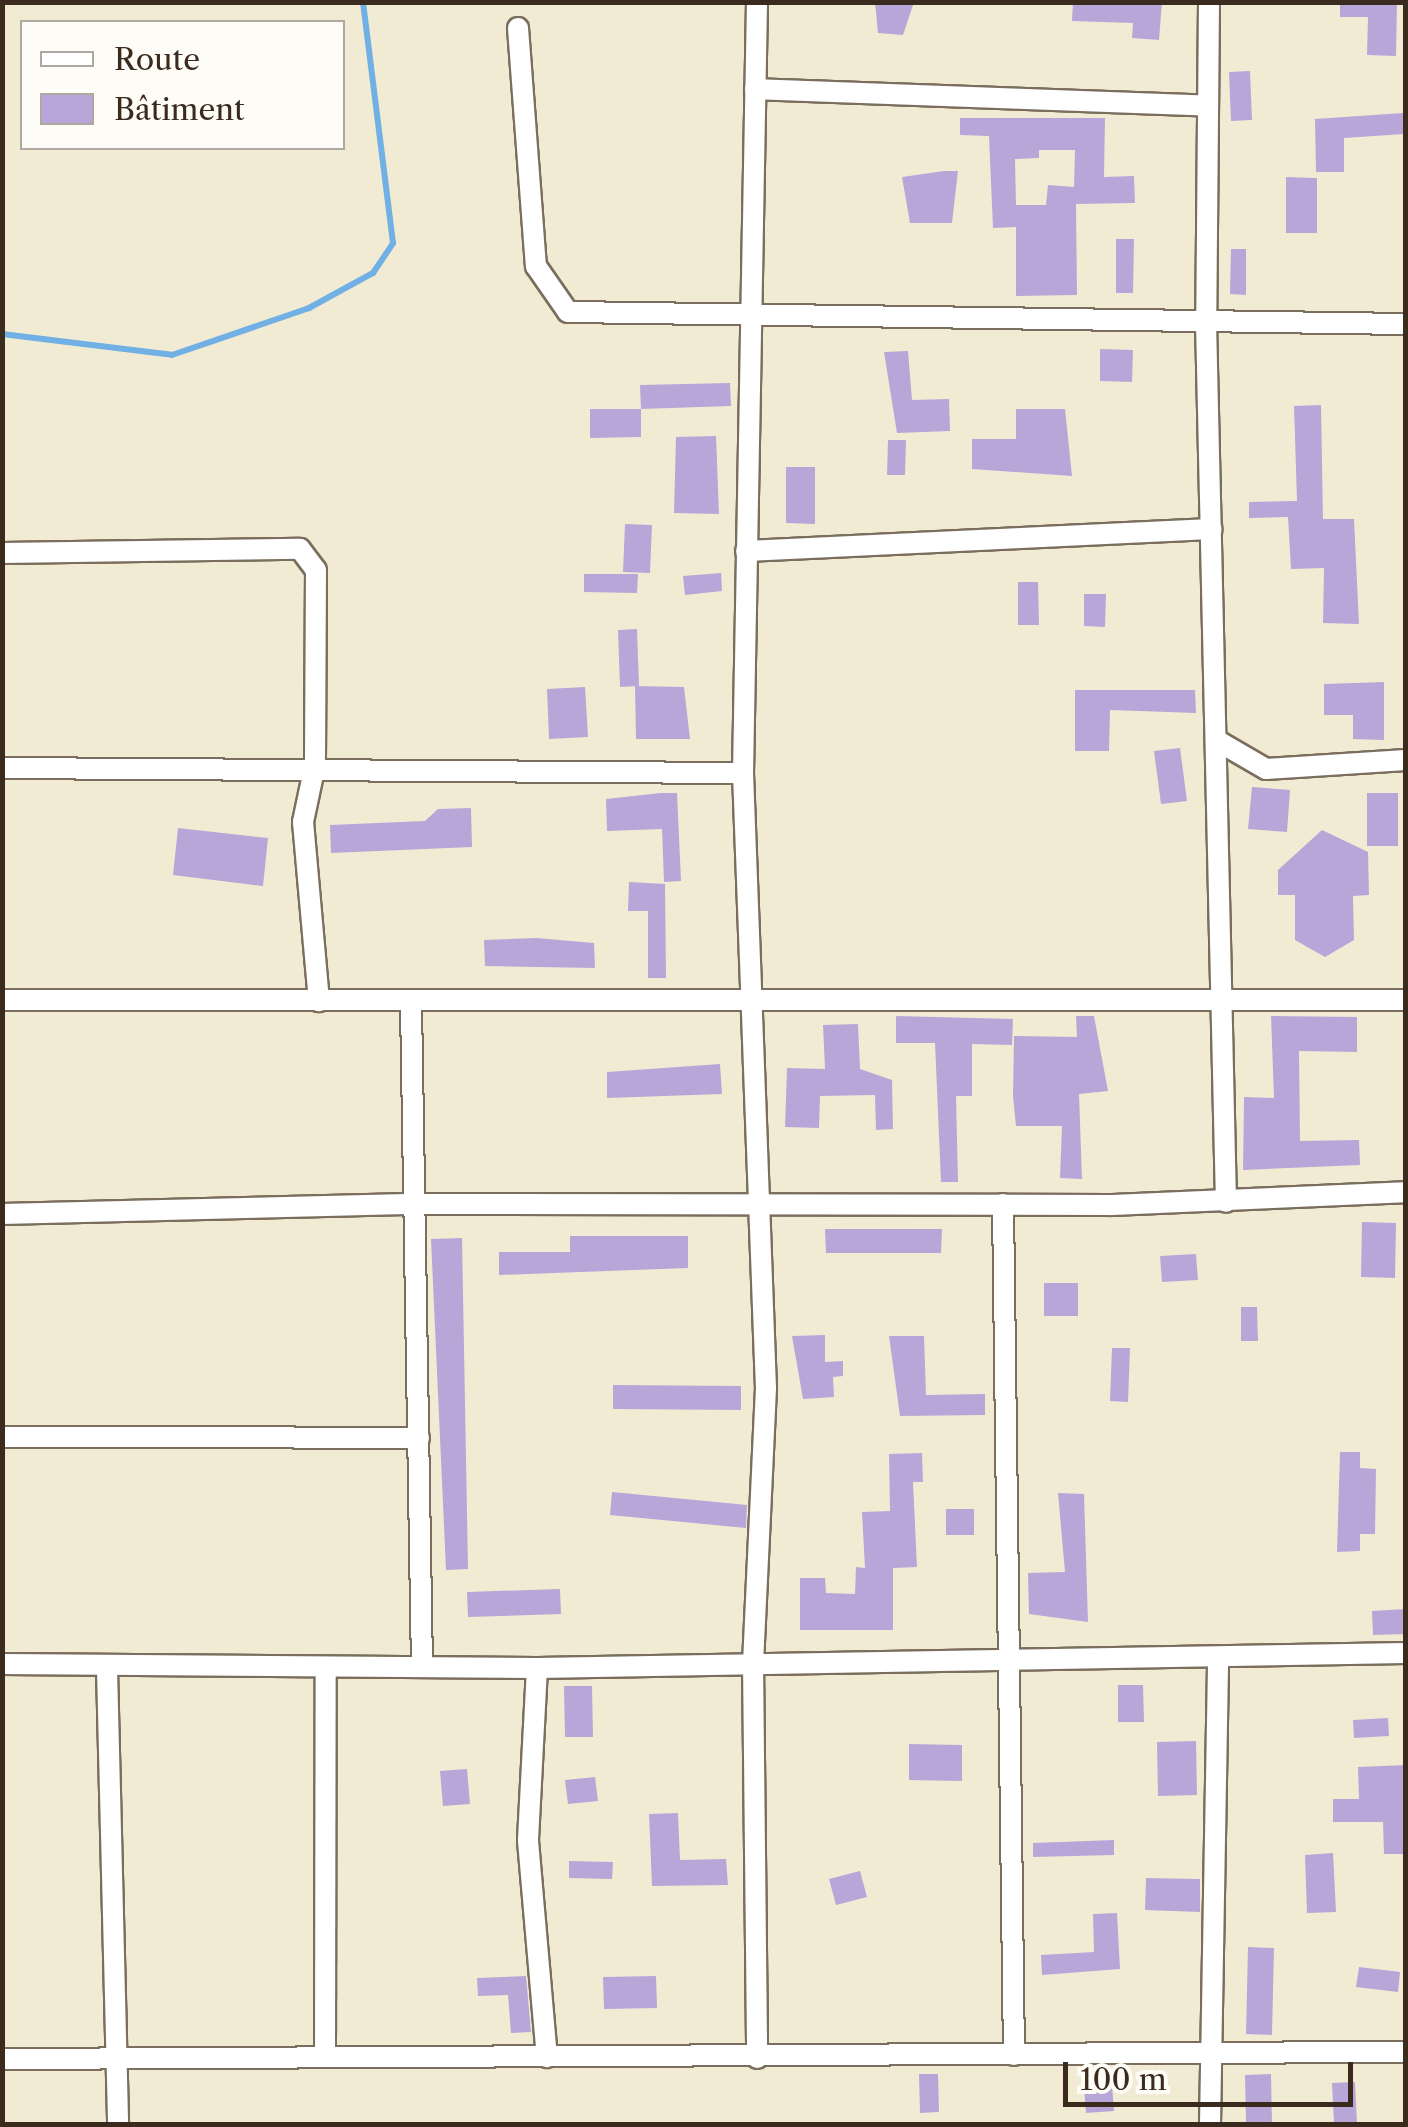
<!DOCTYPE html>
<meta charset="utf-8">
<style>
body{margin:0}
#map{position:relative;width:1408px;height:2127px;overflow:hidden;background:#f2ebd4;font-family:"Libre Caslon Text",serif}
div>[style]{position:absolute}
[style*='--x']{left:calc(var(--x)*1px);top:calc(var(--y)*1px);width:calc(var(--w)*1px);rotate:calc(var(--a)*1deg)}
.stream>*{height:6px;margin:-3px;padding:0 3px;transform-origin:3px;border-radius:3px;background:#70b0e4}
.building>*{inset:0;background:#b8a6d9}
.roads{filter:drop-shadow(2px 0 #7b6e5e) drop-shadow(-2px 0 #7b6e5e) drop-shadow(0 2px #7b6e5e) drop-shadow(0 -2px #7b6e5e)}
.minor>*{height:20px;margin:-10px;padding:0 10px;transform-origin:10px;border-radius:10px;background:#fff}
span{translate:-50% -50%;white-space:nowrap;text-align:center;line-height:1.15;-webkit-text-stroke:9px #fdfcf7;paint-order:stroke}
.frame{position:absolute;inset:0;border:5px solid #3b2a1e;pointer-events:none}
.legend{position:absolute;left:20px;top:20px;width:325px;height:130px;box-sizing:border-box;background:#fdfcf7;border:2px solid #afa8a0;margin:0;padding:12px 18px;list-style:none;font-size:30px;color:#3b2a1e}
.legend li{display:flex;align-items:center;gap:20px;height:50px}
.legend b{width:50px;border:2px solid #afa8a0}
.scale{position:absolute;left:1063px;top:2062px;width:290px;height:45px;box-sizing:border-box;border:5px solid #3b2a1e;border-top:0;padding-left:12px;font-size:30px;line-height:35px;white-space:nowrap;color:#3b2a1e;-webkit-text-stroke:8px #fdfcf7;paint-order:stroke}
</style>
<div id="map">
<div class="stream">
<div style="--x:2;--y:334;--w:171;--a:7"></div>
<div style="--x:172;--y:355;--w:145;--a:-18.9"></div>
<div style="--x:309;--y:308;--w:73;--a:-28.7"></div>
<div style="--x:373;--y:273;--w:36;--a:-56"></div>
<div style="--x:393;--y:243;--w:243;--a:-97.1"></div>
</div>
<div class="building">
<div style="clip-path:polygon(875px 2px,914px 2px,903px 35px,878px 33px)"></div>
<div style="clip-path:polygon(1073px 2px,1162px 2px,1159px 40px,1132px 38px,1133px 23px,1072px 21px)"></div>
<div style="clip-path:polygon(1340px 2px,1397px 2px,1396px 56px,1367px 55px,1368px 17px,1340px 17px)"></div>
<div style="clip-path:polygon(1250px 71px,1252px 120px,1231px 121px,1229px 72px)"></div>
<div style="clip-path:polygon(1403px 113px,1404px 134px,1344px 138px,1344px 172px,1316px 172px,1315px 119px)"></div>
<div style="clip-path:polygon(evenodd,960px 118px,1105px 118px,1104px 177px,1134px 176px,1135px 203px,1076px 204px,1077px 295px,1016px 296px,1016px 227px,993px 228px,989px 136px,960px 135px,960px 118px,1039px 150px,1075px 150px,1074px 187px,1048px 185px,1046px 205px,1016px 205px,1015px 159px,1039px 158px,1039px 150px)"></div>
<div style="clip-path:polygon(944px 171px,958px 171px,952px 223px,910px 223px,902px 177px)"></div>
<div style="clip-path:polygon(1286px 177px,1317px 178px,1317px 233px,1286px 233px)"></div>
<div style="clip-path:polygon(1116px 239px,1134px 239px,1133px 293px,1116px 293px)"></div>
<div style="clip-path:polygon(1231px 249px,1246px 249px,1246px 295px,1230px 294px)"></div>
<div style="clip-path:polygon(1100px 349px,1133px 350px,1132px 382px,1100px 381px)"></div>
<div style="clip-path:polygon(908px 351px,912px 400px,949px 399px,950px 431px,897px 433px,884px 352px)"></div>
<div style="clip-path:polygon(730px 383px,731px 406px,641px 409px,640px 385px)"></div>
<div style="clip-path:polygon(1321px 405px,1323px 519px,1354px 519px,1359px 624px,1323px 623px,1324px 568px,1291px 569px,1288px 517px,1249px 518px,1249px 502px,1297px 501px,1294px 406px)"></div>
<div style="clip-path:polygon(590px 409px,641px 409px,641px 437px,590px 438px)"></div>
<div style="clip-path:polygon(1016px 409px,1065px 409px,1072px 476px,972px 469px,972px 439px,1016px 439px)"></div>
<div style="clip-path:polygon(716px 436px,719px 514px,674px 513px,676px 437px)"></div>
<div style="clip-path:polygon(888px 440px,906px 440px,905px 475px,887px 475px)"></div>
<div style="clip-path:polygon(786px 467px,815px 467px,815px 524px,786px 523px)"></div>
<div style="clip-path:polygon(625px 524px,652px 525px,650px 573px,623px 572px)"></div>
<div style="clip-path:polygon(721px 573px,722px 591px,685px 595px,683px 576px)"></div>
<div style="clip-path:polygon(584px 574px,638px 574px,637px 593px,584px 592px)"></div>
<div style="clip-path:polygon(1018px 582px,1038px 582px,1039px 625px,1018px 625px)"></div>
<div style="clip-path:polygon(1084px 594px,1106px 594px,1105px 627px,1084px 626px)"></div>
<div style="clip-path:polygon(637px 629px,639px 686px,620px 687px,618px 630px)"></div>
<div style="clip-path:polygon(1384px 682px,1384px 740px,1353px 739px,1353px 715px,1324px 715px,1324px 684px)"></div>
<div style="clip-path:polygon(635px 686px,684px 687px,690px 739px,636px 739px)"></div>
<div style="clip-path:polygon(585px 687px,588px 737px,549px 739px,547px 689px)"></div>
<div style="clip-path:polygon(1075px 690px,1195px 690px,1196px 713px,1110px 710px,1109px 751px,1075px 751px)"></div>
<div style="clip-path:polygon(1180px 748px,1187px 801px,1161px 804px,1154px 751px)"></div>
<div style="clip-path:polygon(1252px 787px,1290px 790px,1287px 832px,1248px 829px)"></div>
<div style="clip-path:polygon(661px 793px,677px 793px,681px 881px,664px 882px,662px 829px,607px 831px,606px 799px)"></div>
<div style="clip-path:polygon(1367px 793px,1398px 793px,1398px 846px,1367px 846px)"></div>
<div style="clip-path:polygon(471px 808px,472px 847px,331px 853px,330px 825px,425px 821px,438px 809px)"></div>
<div style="clip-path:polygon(178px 828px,268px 838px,263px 886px,173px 875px)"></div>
<div style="clip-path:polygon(1322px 830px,1368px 852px,1369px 895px,1353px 896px,1354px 940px,1325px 957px,1295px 940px,1295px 895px,1278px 895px,1278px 870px)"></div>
<div style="clip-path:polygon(629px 882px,665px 884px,666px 978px,648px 978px,648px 911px,628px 911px)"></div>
<div style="clip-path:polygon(536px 938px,594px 943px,595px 968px,485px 966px,484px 940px)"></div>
<div style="clip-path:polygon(896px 1016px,1013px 1019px,1012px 1045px,972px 1044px,972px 1096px,956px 1096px,958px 1182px,941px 1182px,935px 1043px,896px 1043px)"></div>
<div style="clip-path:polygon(1076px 1016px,1094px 1016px,1108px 1091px,1079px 1094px,1082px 1179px,1060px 1178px,1062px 1126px,1016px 1126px,1013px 1096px,1014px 1036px,1077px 1037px)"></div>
<div style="clip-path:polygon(1271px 1016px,1357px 1017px,1357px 1052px,1299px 1051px,1300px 1141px,1359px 1140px,1360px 1165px,1243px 1170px,1244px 1097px,1274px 1098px)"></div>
<div style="clip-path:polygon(858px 1024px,860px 1069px,892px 1080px,893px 1129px,876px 1130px,875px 1095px,820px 1096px,819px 1128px,785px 1127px,787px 1068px,825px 1069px,823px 1025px)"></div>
<div style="clip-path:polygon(720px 1064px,722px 1094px,607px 1098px,607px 1072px)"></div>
<div style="clip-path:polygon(1362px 1222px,1396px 1223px,1395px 1278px,1361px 1277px)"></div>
<div style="clip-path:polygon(825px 1229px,942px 1229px,941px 1253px,826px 1253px)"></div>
<div style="clip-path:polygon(570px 1236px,688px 1236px,688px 1268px,499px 1275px,499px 1252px,570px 1252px)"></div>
<div style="clip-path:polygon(462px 1238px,468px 1569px,446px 1570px,431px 1239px)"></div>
<div style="clip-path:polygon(1196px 1254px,1198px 1280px,1162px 1282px,1160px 1256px)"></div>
<div style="clip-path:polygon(1044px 1283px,1078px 1283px,1078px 1316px,1044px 1316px)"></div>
<div style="clip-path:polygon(1241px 1307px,1257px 1307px,1258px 1341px,1241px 1341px)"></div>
<div style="clip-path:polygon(825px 1335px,825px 1362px,843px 1361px,843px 1376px,833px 1377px,834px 1397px,803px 1399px,792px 1336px)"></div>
<div style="clip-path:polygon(889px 1336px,924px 1336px,926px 1395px,985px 1394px,985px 1415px,900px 1416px)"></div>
<div style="clip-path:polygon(1112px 1348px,1130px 1348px,1128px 1402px,1110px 1401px)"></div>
<div style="clip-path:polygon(613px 1385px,741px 1386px,741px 1410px,613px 1409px)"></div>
<div style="clip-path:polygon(1340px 1452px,1360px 1452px,1360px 1468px,1376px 1469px,1375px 1534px,1360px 1534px,1360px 1551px,1337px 1552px)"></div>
<div style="clip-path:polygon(922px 1453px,923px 1482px,913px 1482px,917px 1567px,893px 1568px,893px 1630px,800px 1630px,800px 1578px,825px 1578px,826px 1593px,855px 1594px,856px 1567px,865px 1568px,862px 1512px,890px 1511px,889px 1454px)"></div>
<div style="clip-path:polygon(612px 1492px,747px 1505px,746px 1528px,610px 1515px)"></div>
<div style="clip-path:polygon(1058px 1493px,1084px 1494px,1088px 1622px,1029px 1614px,1028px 1573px,1065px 1572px)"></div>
<div style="clip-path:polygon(946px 1509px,974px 1509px,974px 1535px,946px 1535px)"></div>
<div style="clip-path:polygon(560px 1589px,561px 1614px,468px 1617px,467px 1592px)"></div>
<div style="clip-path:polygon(1406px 1609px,1406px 1634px,1373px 1635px,1372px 1611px)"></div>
<div style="clip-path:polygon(1118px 1685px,1143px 1685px,1144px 1722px,1118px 1722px)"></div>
<div style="clip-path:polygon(564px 1686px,592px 1686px,593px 1737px,565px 1737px)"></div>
<div style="clip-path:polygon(1388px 1718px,1389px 1736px,1354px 1738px,1353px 1720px)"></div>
<div style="clip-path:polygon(1196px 1741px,1197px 1795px,1158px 1796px,1157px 1742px)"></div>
<div style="clip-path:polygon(909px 1744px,962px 1745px,962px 1781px,909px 1780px)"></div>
<div style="clip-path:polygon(1406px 1765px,1406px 1854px,1384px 1854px,1383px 1822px,1333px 1822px,1333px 1799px,1359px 1799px,1358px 1767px)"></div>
<div style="clip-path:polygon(467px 1769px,470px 1804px,443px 1806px,440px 1771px)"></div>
<div style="clip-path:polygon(595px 1777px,598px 1801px,568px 1804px,565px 1780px)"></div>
<div style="clip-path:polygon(678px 1813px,680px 1860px,726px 1859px,728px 1885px,652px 1886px,649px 1814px)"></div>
<div style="clip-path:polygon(1114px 1840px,1114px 1855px,1033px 1857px,1033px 1843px)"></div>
<div style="clip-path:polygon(1333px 1853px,1336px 1912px,1307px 1913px,1305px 1855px)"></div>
<div style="clip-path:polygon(569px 1861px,613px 1862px,612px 1879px,569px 1878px)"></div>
<div style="clip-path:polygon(860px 1871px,867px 1897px,836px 1905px,829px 1879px)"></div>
<div style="clip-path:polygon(1146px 1878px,1200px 1879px,1200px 1912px,1145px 1910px)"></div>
<div style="clip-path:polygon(1117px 1913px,1120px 1969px,1042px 1975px,1041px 1955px,1094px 1952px,1093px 1914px)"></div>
<div style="clip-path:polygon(1248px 1947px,1274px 1948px,1272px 2035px,1246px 2034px)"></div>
<div style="clip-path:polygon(1359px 1967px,1400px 1972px,1398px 1992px,1356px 1987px)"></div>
<div style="clip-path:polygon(526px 1976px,531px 2032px,511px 2033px,508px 1995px,478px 1996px,477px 1978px)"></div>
<div style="clip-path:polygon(656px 1976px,657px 2008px,604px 2009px,603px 1977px)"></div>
<div style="clip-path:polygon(1111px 2072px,1114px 2111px,1086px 2113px,1083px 2074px)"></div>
<div style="clip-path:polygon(919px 2074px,938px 2074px,939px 2112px,920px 2113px)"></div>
<div style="clip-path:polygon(1271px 2074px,1272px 2124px,1246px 2124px,1245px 2075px)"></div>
<div style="clip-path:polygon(1355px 2082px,1357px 2124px,1334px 2124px,1332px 2083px)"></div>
</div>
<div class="roads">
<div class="minor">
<div style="--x:757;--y:2;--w:771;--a:91.04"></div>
<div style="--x:743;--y:773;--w:615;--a:87.86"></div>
<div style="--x:766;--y:1388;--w:273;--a:92.7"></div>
<div style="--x:753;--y:1661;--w:397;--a:89.4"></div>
<div style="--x:1209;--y:2;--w:320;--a:90.5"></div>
<div style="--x:1206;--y:322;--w:880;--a:88.7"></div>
<div style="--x:518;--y:28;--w:239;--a:85.7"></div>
<div style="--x:536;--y:266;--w:56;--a:55.2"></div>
<div style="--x:568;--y:312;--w:838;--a:0.82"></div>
<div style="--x:755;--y:89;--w:453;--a:2.1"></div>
<div style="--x:746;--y:551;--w:466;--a:-2.7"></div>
<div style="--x:2;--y:553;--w:298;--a:-0.8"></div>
<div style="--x:300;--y:549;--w:26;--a:53"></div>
<div style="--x:316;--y:570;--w:195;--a:90.3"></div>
<div style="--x:315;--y:765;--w:58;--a:101.9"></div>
<div style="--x:303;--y:822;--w:180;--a:84.9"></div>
<div style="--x:1216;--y:740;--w:58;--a:30.1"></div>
<div style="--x:1266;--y:769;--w:140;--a:-3.7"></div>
<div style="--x:2;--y:768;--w:741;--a:0.39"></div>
<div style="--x:2;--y:1000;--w:1404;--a:0"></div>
<div style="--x:411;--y:1004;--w:663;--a:89.05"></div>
<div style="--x:1003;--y:1204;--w:851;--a:89.26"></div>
<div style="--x:2;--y:1214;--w:415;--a:-1.4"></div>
<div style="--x:417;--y:1204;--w:694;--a:0.08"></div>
<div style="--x:1111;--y:1205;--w:295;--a:-2.5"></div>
<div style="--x:2;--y:1437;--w:417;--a:0.1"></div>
<div style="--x:2;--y:1664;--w:535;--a:0.43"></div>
<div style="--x:537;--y:1668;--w:869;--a:-0.99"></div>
<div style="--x:537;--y:1668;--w:173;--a:93"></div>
<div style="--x:528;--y:1841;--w:217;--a:85"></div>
<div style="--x:107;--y:1669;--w:455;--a:88.6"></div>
<div style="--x:325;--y:2056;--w:388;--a:-89.9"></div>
<div style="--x:2;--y:2059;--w:1404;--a:-0.29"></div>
<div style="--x:1210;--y:2124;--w:467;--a:-89"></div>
</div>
</div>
<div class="frame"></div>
<ul class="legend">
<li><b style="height:12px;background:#fff"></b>Route</li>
<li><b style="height:28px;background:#b8a6d9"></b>Bâtiment</li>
</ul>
<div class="scale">100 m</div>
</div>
